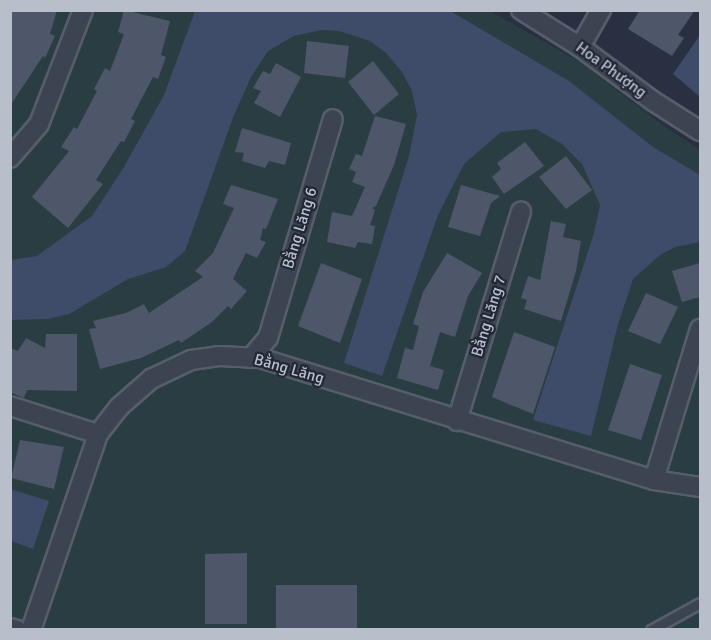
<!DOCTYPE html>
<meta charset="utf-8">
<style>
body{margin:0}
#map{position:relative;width:711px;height:640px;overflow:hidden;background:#283041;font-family:Signika,sans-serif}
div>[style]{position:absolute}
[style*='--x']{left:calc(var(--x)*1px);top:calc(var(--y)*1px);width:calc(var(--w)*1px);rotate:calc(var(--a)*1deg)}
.green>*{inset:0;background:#2a3d42}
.water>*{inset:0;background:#3f4c69}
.building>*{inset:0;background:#4e576a}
.roads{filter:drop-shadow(2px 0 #575e6b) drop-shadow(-2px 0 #575e6b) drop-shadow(0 2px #575e6b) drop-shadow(0 -2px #575e6b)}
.lane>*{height:9px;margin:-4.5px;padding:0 4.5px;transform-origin:4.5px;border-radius:4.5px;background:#3c4351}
.street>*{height:18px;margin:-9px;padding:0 9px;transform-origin:9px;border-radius:9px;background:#3c4351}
span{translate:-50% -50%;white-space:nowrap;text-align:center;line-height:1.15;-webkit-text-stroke:4.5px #212836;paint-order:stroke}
.street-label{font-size:16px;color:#b9becb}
.frame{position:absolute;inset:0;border:12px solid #b9becb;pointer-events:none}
</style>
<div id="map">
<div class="green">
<div style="clip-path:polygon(10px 11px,490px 11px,580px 62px,664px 126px,700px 150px,700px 629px,11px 629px)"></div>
</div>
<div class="water">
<div style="clip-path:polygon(195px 11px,450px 11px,569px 81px,653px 147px,700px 175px,700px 242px,675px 247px,660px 255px,633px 279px,618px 324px,591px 436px,533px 420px,594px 233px,600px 205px,582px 164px,562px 144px,536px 129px,501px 132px,464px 164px,438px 215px,382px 376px,344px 363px,409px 156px,417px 115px,412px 91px,402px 72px,386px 53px,370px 41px,339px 31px,321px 30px,294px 36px,268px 51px,251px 77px,234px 115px,185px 251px,166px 267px,128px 279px,69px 314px,47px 319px,11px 320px,11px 260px,37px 256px,92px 216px,124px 167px,164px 95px)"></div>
<div style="clip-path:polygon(700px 35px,700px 97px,673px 74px)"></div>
<div style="clip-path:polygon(10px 489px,49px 501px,33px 549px,11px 541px)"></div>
</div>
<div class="building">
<div style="clip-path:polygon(10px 10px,57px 10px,50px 34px,55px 36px,45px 58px,43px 56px,10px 106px)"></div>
<div style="clip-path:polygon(124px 10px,170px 21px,161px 55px,166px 57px,158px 79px,153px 77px,131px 119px,135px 121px,124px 142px,121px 141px,96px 180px,103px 184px,68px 228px,32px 197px,69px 151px,61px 147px,74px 127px,77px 129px,97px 91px,94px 89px,105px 68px,110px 71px,124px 34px,118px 32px)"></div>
<div style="clip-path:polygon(640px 10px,695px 10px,678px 35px,684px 38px,672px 56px,628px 29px)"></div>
<div style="clip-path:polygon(307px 41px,349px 46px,345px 78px,304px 73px)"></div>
<div style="clip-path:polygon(373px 61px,399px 94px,374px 115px,348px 82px)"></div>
<div style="clip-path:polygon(276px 63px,301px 77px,280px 117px,254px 103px,261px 91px,253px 88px,263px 71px,270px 74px)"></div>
<div style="clip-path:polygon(375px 116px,406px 124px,394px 165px,376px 206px,372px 208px,375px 210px,370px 225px,375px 226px,372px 244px,358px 242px,355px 248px,327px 242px,332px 212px,352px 216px,365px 187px,352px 182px,356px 172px,349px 169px,356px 154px,362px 156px)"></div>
<div style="clip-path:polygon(242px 128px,291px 143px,285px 165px,269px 161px,265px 168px,242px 161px,244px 153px,235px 152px)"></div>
<div style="clip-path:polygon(525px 142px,544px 166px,504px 194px,492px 177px,501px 169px,497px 163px)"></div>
<div style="clip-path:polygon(566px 156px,592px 190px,566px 209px,539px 177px)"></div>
<div style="clip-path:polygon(231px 185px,278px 199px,266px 229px,263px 228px,260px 240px,266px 242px,257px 258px,246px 253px,233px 279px,247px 291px,231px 309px,228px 306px,212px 322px,181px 343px,179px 340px,141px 358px,100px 369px,89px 329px,96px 328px,93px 321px,126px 313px,144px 304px,149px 313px,203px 277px,195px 271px,213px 253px,234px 208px,223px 204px)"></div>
<div style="clip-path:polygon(461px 185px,500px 196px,491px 203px,480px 236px,448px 227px)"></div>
<div style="clip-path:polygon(551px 221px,566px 224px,563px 237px,581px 241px,576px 271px,561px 321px,524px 309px,527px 300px,521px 298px,528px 276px,540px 280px)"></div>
<div style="clip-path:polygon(447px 253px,482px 273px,468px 296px,455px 337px,440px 332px,430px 366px,444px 370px,438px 390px,397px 378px,405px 348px,413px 350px,419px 326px,413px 324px,423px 292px)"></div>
<div style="clip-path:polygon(321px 263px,362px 279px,340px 343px,298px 326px)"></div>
<div style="clip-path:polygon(700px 263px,700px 297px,682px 302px,672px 271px)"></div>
<div style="clip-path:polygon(646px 293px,678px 307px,660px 344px,628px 331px)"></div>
<div style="clip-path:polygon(514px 332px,555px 347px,533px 414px,492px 397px)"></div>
<div style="clip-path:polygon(46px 334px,77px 334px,77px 391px,27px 390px,24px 398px,10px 392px,10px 348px,18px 351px,26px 338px,45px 348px)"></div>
<div style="clip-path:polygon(630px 364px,662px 375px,641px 440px,608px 430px)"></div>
<div style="clip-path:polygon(20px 440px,64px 447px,54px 489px,11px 478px)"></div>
<div style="clip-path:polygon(247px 553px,247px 624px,205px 624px,205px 554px)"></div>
<div style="clip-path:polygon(276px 585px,357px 585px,357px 630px,276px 630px)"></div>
</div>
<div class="roads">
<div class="lane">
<div style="--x:651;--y:630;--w:56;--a:-28.9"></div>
</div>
<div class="street">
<div style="--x:521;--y:10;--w:70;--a:32.1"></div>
<div style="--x:580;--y:47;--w:91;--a:36.5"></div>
<div style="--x:653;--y:101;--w:56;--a:32.6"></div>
<div style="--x:580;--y:47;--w:43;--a:-60.4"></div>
<div style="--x:10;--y:158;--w:45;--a:-49.5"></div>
<div style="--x:39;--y:124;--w:122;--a:-68.9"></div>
<div style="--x:251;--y:358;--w:26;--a:-50"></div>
<div style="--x:268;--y:338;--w:228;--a:-73.5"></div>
<div style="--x:10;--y:406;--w:92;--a:17.7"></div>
<div style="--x:457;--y:421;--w:219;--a:-73"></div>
<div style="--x:654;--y:480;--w:158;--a:-73.1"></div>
<div style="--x:10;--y:628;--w:7;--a:16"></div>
<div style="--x:31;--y:630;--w:207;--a:-71.1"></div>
<div style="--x:98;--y:434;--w:34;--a:-52"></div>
<div style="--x:119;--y:407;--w:43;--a:-41.2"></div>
<div style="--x:151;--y:379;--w:44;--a:-25.4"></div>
<div style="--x:191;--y:360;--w:28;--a:-8"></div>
<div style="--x:219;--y:356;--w:41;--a:2.8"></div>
<div style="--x:260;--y:358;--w:412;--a:17.2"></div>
<div style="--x:654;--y:480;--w:47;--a:8.7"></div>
</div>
</div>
<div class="street-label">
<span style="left:611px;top:70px;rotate:36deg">Hoa Phượng</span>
<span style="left:300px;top:228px;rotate:-73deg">Bằng Lăng 6</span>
<span style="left:489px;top:316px;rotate:-73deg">Bằng Lăng 7</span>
<span style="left:289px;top:369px;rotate:16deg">Bằng Lăng</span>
</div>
<div class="frame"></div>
</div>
